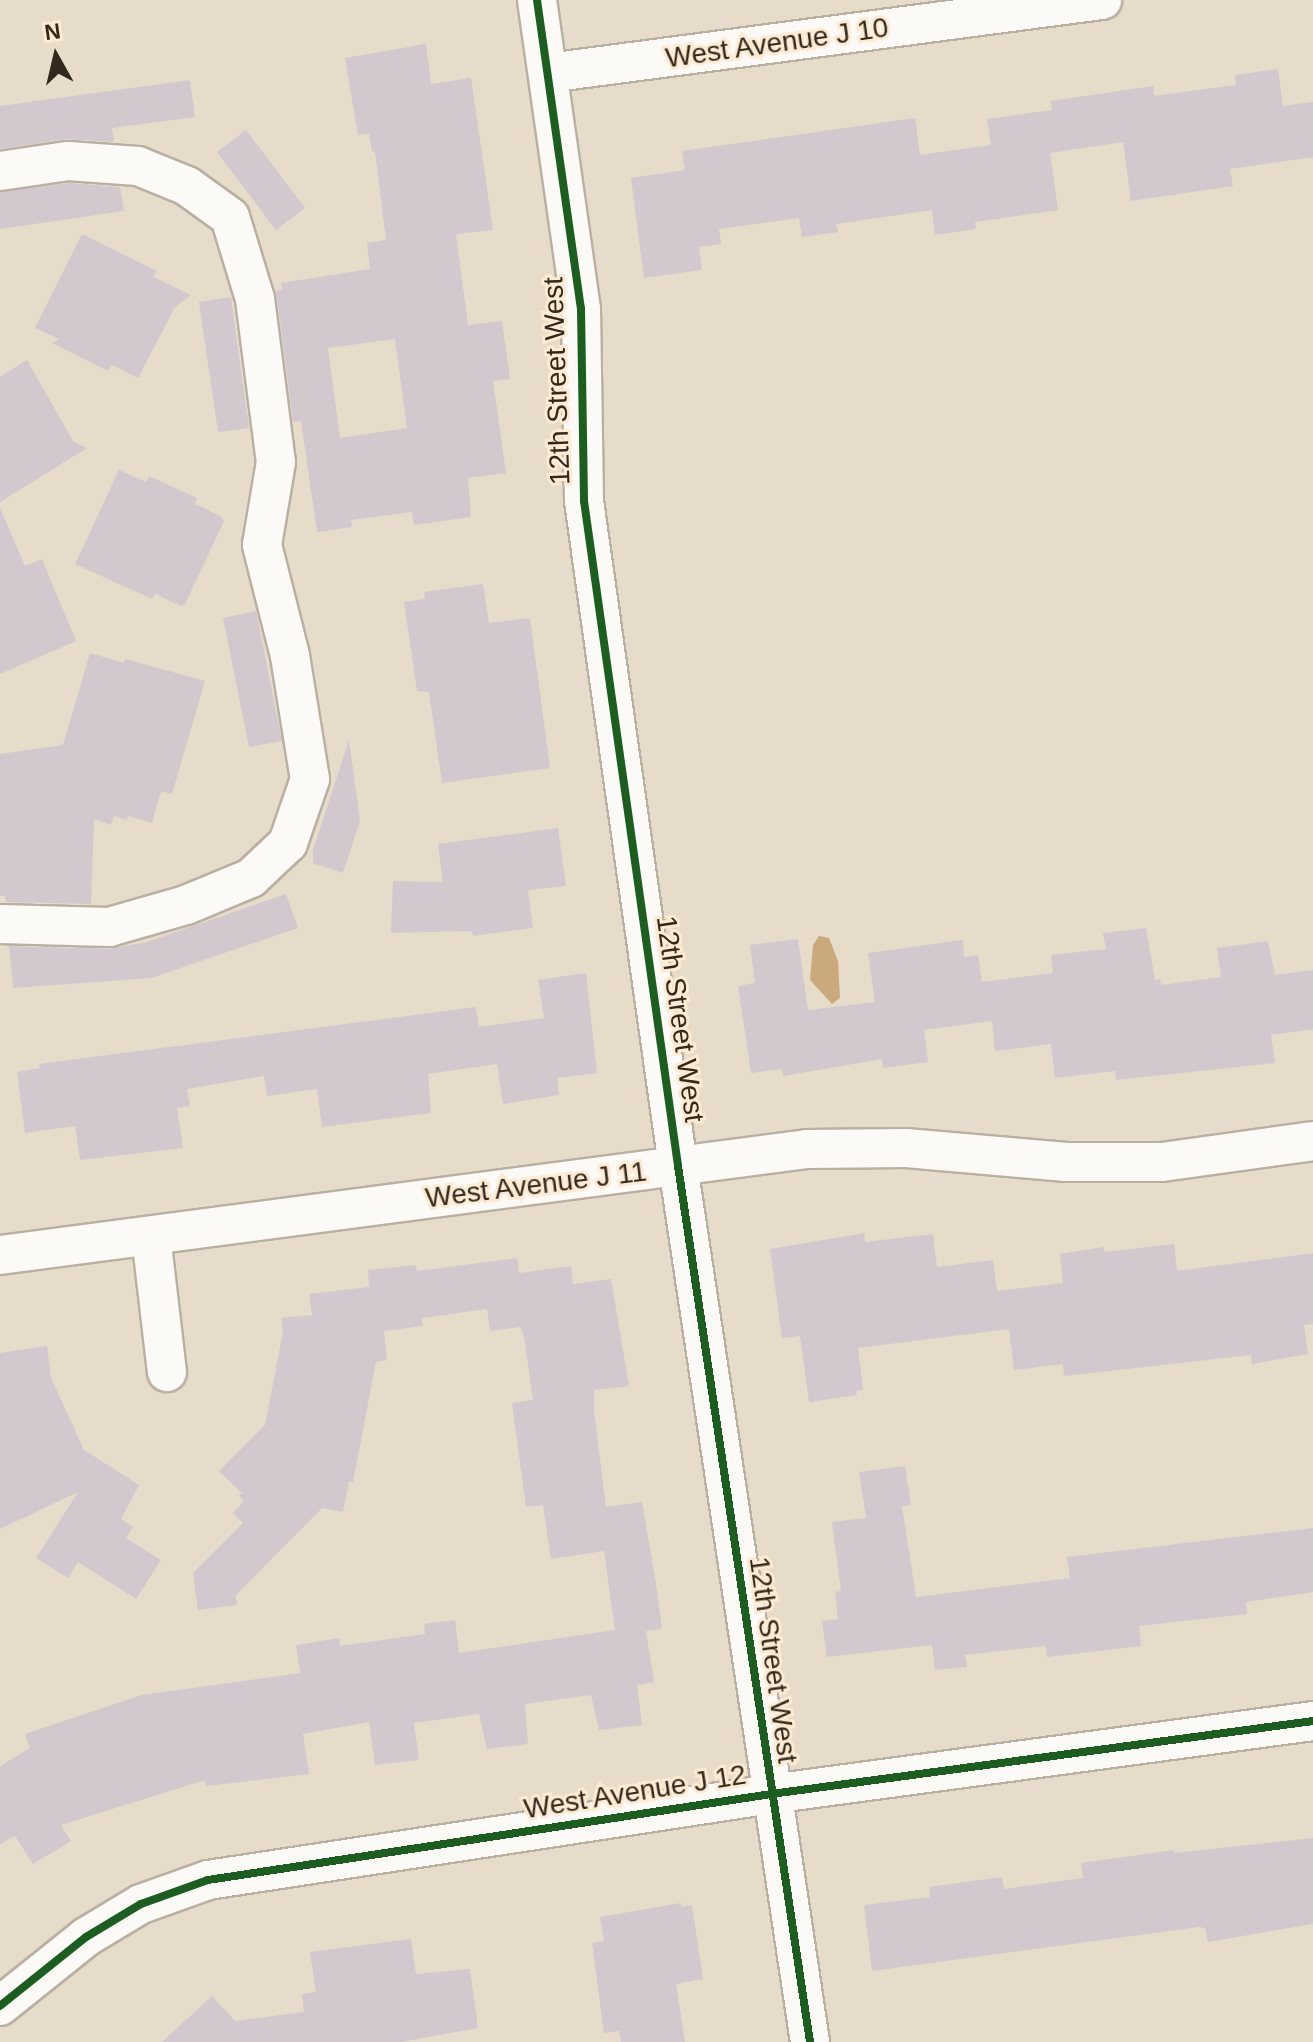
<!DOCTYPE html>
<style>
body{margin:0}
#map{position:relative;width:1313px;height:2042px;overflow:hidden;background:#e7dbca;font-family:Helvetica,sans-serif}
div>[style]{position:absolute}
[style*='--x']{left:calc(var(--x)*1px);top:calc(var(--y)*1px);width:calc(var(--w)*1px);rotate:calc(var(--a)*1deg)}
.water>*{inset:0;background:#caa97c}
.building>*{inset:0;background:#d3c8cd}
.roads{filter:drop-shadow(2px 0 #b9b0a2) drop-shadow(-2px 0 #b9b0a2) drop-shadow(0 2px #b9b0a2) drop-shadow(0 -2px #b9b0a2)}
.street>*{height:38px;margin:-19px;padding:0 19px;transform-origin:19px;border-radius:19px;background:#fbfaf7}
.cycleway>*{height:8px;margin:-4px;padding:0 4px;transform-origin:4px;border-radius:4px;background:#1b5e20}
span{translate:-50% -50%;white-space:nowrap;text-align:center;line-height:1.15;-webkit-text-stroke:6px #fdead2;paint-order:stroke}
.street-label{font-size:28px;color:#31291d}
.north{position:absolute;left:16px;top:16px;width:80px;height:80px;-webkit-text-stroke:6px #fdead2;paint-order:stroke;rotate:352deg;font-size:22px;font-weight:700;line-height:32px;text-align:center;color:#31291d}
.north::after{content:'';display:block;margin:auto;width:28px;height:36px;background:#31291d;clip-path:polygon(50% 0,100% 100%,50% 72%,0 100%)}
</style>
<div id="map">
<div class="water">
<div style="clip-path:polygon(819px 936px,829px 938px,838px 961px,840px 998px,832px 1004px,810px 980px,813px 945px)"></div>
</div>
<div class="building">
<div style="clip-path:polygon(evenodd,426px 44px,431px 84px,471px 78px,493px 230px,456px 234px,468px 325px,502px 321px,510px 379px,493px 381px,506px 473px,468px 478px,471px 517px,414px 525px,412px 512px,351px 520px,352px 527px,317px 532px,301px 421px,293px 422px,276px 291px,282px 290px,281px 283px,370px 269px,367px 243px,386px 240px,375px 151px,372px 152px,369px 134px,358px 135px,345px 58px,426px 44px,395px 339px,407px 428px,340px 438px,328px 348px,395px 339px)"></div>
<div style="clip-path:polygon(1278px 69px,1283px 106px,1313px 102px,1313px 157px,1230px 169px,1233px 186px,1131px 201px,1123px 142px,1050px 153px,1058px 210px,975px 222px,976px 229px,935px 235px,932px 210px,836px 224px,838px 232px,802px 237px,799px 218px,719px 229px,721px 244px,699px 247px,702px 270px,644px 278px,631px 178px,685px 170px,682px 151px,915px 118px,920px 155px,991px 145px,987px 119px,1052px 110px,1051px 101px,1153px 86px,1154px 96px,1236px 85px,1235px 75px)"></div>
<div style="clip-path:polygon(190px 80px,195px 117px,112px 128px,114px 142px,65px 139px,0 149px,0 106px)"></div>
<div style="clip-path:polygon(246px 130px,305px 208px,276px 230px,217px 152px)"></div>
<div style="clip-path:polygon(69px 183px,120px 187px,124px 211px,0 229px,0 192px)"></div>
<div style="clip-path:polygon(82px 234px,157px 271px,153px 277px,191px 295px,175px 307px,138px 378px,112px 365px,108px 371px,52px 343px,59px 339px,35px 328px)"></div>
<div style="clip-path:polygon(231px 297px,249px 428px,218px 432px,199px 302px)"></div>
<div style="clip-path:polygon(27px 360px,73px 441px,87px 448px,0 502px,0 377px)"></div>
<div style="clip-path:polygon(119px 470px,146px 482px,149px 476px,197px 498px,195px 504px,222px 517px,224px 521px,185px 604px,181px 606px,155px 594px,152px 599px,75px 564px)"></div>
<div style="clip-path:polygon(0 508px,25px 566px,42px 559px,76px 641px,0 674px)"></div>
<div style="clip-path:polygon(483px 584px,489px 623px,530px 618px,550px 768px,442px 783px,429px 692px,417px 691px,404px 602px,425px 599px,424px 592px)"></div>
<div style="clip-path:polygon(256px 611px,282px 741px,249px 747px,223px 618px)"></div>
<div style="clip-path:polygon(90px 653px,124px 663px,125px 659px,205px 681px,172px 794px,161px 791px,152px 823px,128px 816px,127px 820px,114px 816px,111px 825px,94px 819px,91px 904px,6px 902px,5px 896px,0 896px,0 754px,63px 745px)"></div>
<div style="clip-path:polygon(349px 740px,360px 821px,343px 873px,313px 863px,313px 850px)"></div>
<div style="clip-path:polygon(558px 828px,566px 886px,528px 890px,533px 928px,473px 936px,472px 931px,391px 933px,393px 881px,443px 882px,438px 844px)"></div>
<div style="clip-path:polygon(286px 894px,298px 928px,151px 978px,13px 988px,9px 946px,108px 949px,147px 942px)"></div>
<div style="clip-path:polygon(1146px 928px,1155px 980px,1160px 979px,1161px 985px,1221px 977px,1217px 948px,1268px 941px,1275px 975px,1313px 970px,1313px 1029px,1271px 1035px,1275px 1063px,1116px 1080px,1115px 1071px,1055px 1078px,1051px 1044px,995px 1051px,992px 1021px,924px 1030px,928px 1062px,883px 1068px,882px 1059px,783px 1076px,782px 1069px,751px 1073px,738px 986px,755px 983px,750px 945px,798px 939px,808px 1010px,875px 1002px,868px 953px,963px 940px,964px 957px,978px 955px,982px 982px,1053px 973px,1051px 955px,1106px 949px,1103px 933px)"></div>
<div style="clip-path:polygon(586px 973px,597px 1073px,557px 1078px,559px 1095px,503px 1104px,497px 1064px,428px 1074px,431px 1113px,322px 1127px,317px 1089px,267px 1096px,264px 1076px,187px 1089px,190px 1106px,177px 1108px,183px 1148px,80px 1160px,75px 1126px,25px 1133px,17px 1072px,40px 1068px,39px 1064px,476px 1007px,479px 1027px,544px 1018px,538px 980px)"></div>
<div style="clip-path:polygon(864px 1233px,865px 1242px,933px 1234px,937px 1267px,993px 1260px,997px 1291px,1063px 1283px,1060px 1254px,1104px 1247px,1104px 1252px,1174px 1244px,1177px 1271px,1313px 1253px,1313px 1324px,1304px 1325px,1308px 1354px,1252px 1364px,1251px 1355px,1064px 1376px,1063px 1364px,1014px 1370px,1009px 1329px,858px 1348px,863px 1390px,856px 1391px,857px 1395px,809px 1402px,800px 1336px,782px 1338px,770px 1249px)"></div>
<div style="clip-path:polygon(517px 1258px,519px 1273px,571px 1266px,573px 1284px,611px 1279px,629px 1386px,594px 1390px,594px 1410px,606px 1507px,642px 1502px,656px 1584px,662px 1629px,646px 1631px,654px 1682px,637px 1685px,642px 1725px,599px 1730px,591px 1695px,525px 1704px,528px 1744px,487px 1749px,479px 1714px,414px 1723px,419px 1760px,375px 1765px,369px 1722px,303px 1734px,309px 1774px,206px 1786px,205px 1780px,61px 1825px,71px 1841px,33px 1864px,15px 1836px,0 1844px,0 1766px,30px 1748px,25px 1734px,142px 1695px,300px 1673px,296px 1645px,339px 1638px,340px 1646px,425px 1634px,424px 1624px,455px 1620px,459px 1653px,615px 1630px,604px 1551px,551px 1559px,543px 1505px,526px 1507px,512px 1403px,533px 1400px,524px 1336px,520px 1327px,490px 1331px,487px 1309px,422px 1318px,423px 1326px,384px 1331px,387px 1360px,376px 1362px,353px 1482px,349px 1481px,343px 1512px,322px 1508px,236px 1595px,237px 1605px,198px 1610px,193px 1573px,243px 1523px,233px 1513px,244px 1501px,239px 1496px,242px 1493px,219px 1471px,265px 1425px,283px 1332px,281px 1318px,312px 1315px,309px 1294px,369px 1287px,368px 1270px,416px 1265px,417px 1271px)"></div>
<div style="clip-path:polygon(47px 1346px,51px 1378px,84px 1450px,139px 1485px,121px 1519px,133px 1527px,126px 1538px,161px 1560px,136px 1599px,78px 1562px,68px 1578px,36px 1558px,78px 1492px,0 1529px,0 1353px)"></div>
<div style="clip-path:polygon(905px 1466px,911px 1505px,902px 1506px,916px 1597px,1070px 1578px,1067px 1557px,1313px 1528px,1313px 1592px,1246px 1602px,1247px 1614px,1139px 1626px,1141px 1646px,1047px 1657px,1046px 1646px,965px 1655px,967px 1667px,935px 1670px,932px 1645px,827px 1657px,822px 1621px,838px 1619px,835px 1592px,841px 1591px,832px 1522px,866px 1518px,859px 1472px)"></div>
<div style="clip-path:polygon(1313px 1838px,1313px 1924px,1208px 1942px,1205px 1928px,1199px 1927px,872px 1971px,864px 1905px,930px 1897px,929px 1887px,1002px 1877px,1004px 1889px,1083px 1878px,1081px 1863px,1174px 1850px,1174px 1853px)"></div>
<div style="clip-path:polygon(681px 1903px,681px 1907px,692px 1905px,703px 1979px,676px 1984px,685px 2042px,621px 2042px,619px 2031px,604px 2033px,592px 1943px,604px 1941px,600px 1917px)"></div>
<div style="clip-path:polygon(411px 1939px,416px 1974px,470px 1969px,478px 2028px,401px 2042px,162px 2042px,212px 1996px,235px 2021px,304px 2012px,302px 1994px,316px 1992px,310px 1952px)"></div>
</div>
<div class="roads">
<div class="street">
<div style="--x:537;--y:0;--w:312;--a:81.9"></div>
<div style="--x:581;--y:309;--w:192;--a:89.1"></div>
<div style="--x:584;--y:501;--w:672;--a:81.95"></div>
<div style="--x:678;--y:1166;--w:886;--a:81.43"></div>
<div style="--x:548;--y:73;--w:559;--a:-7.51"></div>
<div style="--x:0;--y:171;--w:69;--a:-8.4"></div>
<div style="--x:68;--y:161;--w:70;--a:4.1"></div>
<div style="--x:138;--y:166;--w:53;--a:22.2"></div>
<div style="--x:187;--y:186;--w:53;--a:35.8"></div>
<div style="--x:230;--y:217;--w:86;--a:73"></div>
<div style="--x:255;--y:299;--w:164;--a:82.7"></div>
<div style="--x:276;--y:462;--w:84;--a:99.6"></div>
<div style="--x:262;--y:545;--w:114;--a:75.8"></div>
<div style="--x:290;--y:656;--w:125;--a:80.8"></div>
<div style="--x:310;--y:779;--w:68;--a:109"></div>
<div style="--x:288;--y:843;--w:51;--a:136.6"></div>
<div style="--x:251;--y:878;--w:70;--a:157.4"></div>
<div style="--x:186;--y:905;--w:80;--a:164.1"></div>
<div style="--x:109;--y:927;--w:109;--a:-178.4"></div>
<div style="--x:151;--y:1236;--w:137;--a:83.3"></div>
<div style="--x:0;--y:1255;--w:814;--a:-7.48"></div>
<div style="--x:807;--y:1149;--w:99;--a:-0.6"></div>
<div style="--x:906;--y:1148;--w:161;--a:5"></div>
<div style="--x:1066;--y:1162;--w:96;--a:0"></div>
<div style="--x:1162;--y:1162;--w:152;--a:-7.9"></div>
<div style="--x:0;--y:2006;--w:110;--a:-38.7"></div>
<div style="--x:86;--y:1937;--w:64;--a:-31"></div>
<div style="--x:141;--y:1904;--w:71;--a:-19.7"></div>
<div style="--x:208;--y:1880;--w:570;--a:-8.68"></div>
<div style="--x:771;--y:1794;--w:547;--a:-7.67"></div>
</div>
</div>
<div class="cycleway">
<div style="--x:537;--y:0;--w:312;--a:81.9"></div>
<div style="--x:581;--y:309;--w:192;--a:89.1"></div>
<div style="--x:584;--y:501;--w:672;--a:81.95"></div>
<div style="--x:678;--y:1166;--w:886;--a:81.43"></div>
<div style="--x:0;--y:2006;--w:110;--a:-38.7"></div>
<div style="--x:86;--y:1937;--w:64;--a:-31"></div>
<div style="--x:141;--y:1904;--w:71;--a:-19.7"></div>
<div style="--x:208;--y:1880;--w:570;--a:-8.68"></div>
<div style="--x:771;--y:1794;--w:547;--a:-7.67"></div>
</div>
<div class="street-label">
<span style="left:777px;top:43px;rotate:-8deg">West Avenue J 10</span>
<span style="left:557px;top:381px;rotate:-92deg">12th Street West</span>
<span style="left:680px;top:1019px;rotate:82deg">12th Street West</span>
<span style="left:536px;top:1185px;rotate:-7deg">West Avenue J 11</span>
<span style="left:773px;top:1660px;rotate:82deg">12th Street West</span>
<span style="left:635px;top:1792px;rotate:-9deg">West Avenue J 12</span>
</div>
<div class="north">N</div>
</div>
